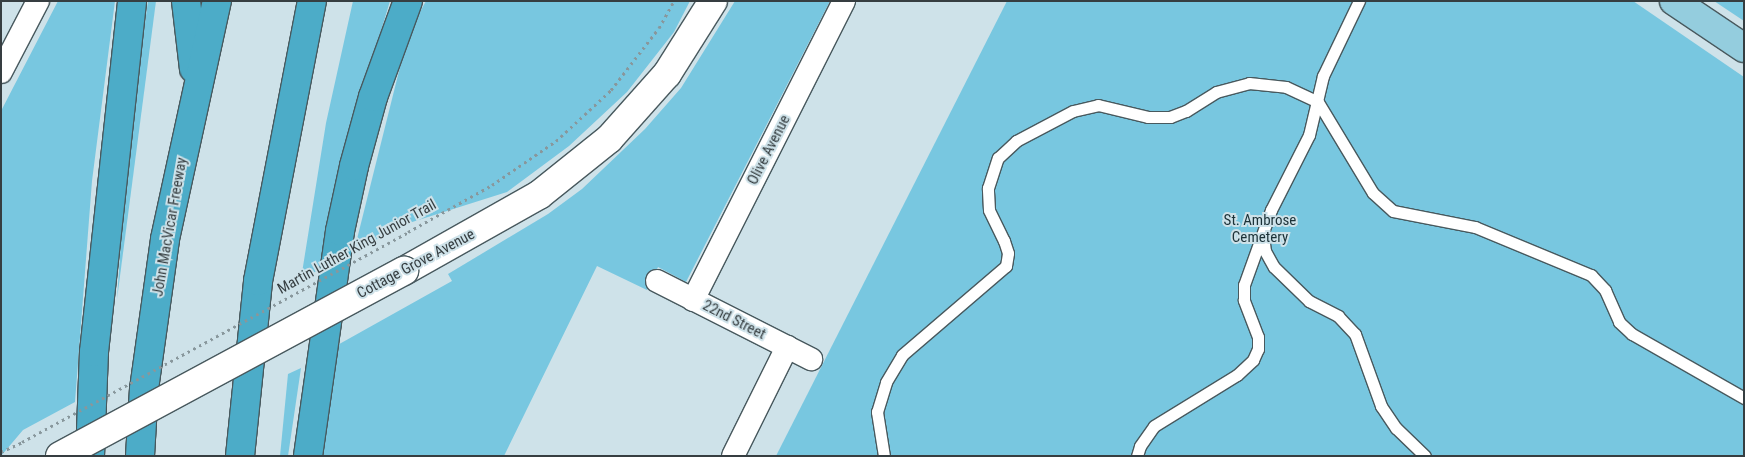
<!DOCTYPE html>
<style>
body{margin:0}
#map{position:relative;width:1745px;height:457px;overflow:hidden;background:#cee2e9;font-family:"Roboto Condensed",sans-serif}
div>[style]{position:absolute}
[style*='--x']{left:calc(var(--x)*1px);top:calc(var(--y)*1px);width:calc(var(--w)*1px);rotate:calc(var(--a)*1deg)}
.green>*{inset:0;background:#78c7e0}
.path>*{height:3px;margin-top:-1.5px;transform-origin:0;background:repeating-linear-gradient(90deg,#88979c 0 2.5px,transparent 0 6.5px)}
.roads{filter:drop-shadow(1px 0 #48595e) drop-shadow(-1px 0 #48595e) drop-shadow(0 1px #48595e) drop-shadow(0 -1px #48595e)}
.service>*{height:11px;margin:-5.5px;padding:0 5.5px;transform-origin:5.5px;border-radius:5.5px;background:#fff}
.minor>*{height:22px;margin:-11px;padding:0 11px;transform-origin:11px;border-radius:11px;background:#fff}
.tertiary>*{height:28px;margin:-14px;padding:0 14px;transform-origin:14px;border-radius:14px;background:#fff}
.primary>*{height:28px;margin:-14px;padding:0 14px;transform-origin:14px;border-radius:14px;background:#94cdde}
.motorway>*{height:28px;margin:-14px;padding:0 14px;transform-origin:14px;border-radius:14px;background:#4cacc8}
.path-bridge>*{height:3px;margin-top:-1.5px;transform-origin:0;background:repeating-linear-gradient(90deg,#88979c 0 2.5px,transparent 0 6.5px)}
.bridges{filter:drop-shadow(1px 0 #48595e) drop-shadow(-1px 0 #48595e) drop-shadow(0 1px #48595e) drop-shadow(0 -1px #48595e)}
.tertiary-bridge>*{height:28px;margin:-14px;padding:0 14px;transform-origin:14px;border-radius:14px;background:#fff}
span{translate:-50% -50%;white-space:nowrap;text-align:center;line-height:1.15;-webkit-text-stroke:4px #cee2e9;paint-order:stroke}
.street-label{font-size:15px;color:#363e41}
.park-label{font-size:15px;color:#1c3238}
.frame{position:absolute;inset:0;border:2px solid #363e41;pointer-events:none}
</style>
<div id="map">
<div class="green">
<div style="clip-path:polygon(58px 1px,115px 1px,92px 181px,75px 402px,23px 430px,1px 456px,1px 111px)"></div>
<div style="clip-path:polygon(148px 1px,156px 1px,117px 299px,127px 155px)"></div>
<div style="clip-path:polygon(353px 1px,390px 1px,341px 164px,319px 270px,301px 279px,326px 123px)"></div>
<div style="clip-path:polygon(426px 1px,690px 1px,674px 32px,627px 92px,569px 146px,507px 192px,409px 223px,354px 251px,402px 59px,416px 19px)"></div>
<div style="clip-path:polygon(735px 1px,830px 1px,686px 282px,658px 267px,647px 290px,597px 266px,504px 456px,318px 456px,334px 347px,452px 281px,448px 274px,548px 214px,582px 189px,645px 129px,681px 88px)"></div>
<div style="clip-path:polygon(1007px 1px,1633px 1px,1744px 77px,1744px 456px,776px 456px)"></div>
<div style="clip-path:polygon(1714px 1px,1744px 1px,1744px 21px)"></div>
<div style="clip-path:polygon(301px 368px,288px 456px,280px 456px,288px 374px)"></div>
</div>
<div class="path">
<div style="--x:408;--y:232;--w:96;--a:-29.2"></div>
<div style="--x:492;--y:185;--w:78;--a:-34.5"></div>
<div style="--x:556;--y:141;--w:75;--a:-42.8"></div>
<div style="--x:611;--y:90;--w:78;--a:-52.3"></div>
<div style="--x:659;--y:28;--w:31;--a:-61"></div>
<div style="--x:1;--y:452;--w:23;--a:-25"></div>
</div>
<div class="roads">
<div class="service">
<div style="--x:1263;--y:235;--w:16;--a:83"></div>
<div style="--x:1265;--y:251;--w:18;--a:61"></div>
<div style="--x:1274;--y:267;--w:49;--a:44.2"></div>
<div style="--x:1309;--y:301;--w:33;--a:27"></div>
<div style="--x:1338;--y:316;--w:25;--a:47"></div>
<div style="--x:1355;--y:334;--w:77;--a:70.1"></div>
<div style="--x:1381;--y:406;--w:27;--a:56"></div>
<div style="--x:1396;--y:428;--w:40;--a:44"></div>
<div style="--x:884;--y:456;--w:45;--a:-99"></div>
<div style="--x:877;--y:412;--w:31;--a:-73"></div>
<div style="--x:886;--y:382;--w:31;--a:-59"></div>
<div style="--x:902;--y:355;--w:137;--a:-40.6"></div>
<div style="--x:1006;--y:266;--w:13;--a:-81"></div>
<div style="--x:1008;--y:253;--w:13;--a:-108"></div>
<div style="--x:1004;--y:241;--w:34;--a:-116"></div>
<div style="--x:989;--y:210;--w:22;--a:-93"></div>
<div style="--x:988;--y:188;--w:32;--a:-72"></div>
<div style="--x:998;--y:158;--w:25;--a:-43"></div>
<div style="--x:1016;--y:141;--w:64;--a:-27.8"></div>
<div style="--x:1073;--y:111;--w:26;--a:-13"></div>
<div style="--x:1098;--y:105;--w:51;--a:13.5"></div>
<div style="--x:1148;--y:117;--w:22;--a:0"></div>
<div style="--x:1170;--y:117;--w:17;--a:-21"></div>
<div style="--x:1186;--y:111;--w:36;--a:-32"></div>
<div style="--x:1216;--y:92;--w:34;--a:-15"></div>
<div style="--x:1249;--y:83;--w:37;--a:6"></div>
<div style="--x:1286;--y:87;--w:35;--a:25"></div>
<div style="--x:1318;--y:102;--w:106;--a:58.9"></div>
<div style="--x:1373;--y:193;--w:27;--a:42"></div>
<div style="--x:1393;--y:211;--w:84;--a:11"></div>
<div style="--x:1475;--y:227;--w:126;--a:22.5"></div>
<div style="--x:1591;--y:275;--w:21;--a:47"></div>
<div style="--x:1605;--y:290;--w:35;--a:66"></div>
<div style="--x:1619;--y:322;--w:18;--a:43"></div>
<div style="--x:1632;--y:334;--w:129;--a:29.7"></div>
<div style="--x:1137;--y:456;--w:10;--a:-73"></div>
<div style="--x:1140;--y:446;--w:24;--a:-55"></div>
<div style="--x:1154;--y:426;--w:97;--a:-31.6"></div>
<div style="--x:1237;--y:375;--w:22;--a:-43"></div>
<div style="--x:1253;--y:360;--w:12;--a:-66"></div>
<div style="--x:1258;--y:349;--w:12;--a:-90"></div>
<div style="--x:1258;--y:337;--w:40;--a:-111"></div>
<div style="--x:1244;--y:300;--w:15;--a:-90"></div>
<div style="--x:1244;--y:285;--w:80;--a:-70.2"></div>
<div style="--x:1271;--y:210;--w:84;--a:-63.1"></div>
<div style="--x:1309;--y:135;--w:61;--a:-76.7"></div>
<div style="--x:1323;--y:76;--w:83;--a:-64.4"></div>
</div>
<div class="minor">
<div style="--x:1;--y:72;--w:80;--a:-62.5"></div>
<div style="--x:657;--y:281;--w:173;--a:26.9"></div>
<div style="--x:693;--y:300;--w:335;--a:-63.2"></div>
<div style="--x:733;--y:456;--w:122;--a:-63.6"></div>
</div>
<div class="tertiary">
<div style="--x:404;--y:271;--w:155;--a:-29.4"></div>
<div style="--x:539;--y:195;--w:90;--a:-38.7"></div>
<div style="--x:609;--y:139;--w:87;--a:-48.3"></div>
<div style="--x:667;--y:74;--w:86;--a:-57.8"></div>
</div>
<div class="primary">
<div style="--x:1674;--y:1;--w:84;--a:33.9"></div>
</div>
<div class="motorway">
<div style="--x:186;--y:1;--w:68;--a:83.3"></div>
<div style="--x:90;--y:456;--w:104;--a:-87.8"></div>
<div style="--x:94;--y:352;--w:353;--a:-83.8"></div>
<div style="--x:140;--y:456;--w:67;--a:-86.6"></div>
<div style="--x:144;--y:389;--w:151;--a:-82"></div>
<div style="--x:165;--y:239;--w:244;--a:-77.7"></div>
<div style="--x:240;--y:456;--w:176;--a:-84.1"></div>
<div style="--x:258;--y:281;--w:285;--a:-79.1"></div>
<div style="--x:308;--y:456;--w:227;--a:-81.9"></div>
<div style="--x:340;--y:231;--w:66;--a:-77.8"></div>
<div style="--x:354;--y:166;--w:72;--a:-74.6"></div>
<div style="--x:373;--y:97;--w:102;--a:-70"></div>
</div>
</div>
<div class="path-bridge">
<div style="--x:22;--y:442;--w:439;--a:-28.5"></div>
</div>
<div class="bridges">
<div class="tertiary-bridge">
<div style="--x:60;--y:456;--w:391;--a:-28.3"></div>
</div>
</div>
<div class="street-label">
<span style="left:769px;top:150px;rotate:-63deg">Olive Avenue</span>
<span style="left:170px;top:227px;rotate:-80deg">John MacVicar Freeway</span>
<span style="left:357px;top:247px;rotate:-29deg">Martin Luther King Junior Trail</span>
<span style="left:416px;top:264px;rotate:-28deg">Cottage Grove Avenue</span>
<span style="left:734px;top:320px;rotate:27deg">22nd Street</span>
</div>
<div class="park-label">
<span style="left:1260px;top:229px">St. Ambrose<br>Cemetery</span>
</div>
<div class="frame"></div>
</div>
